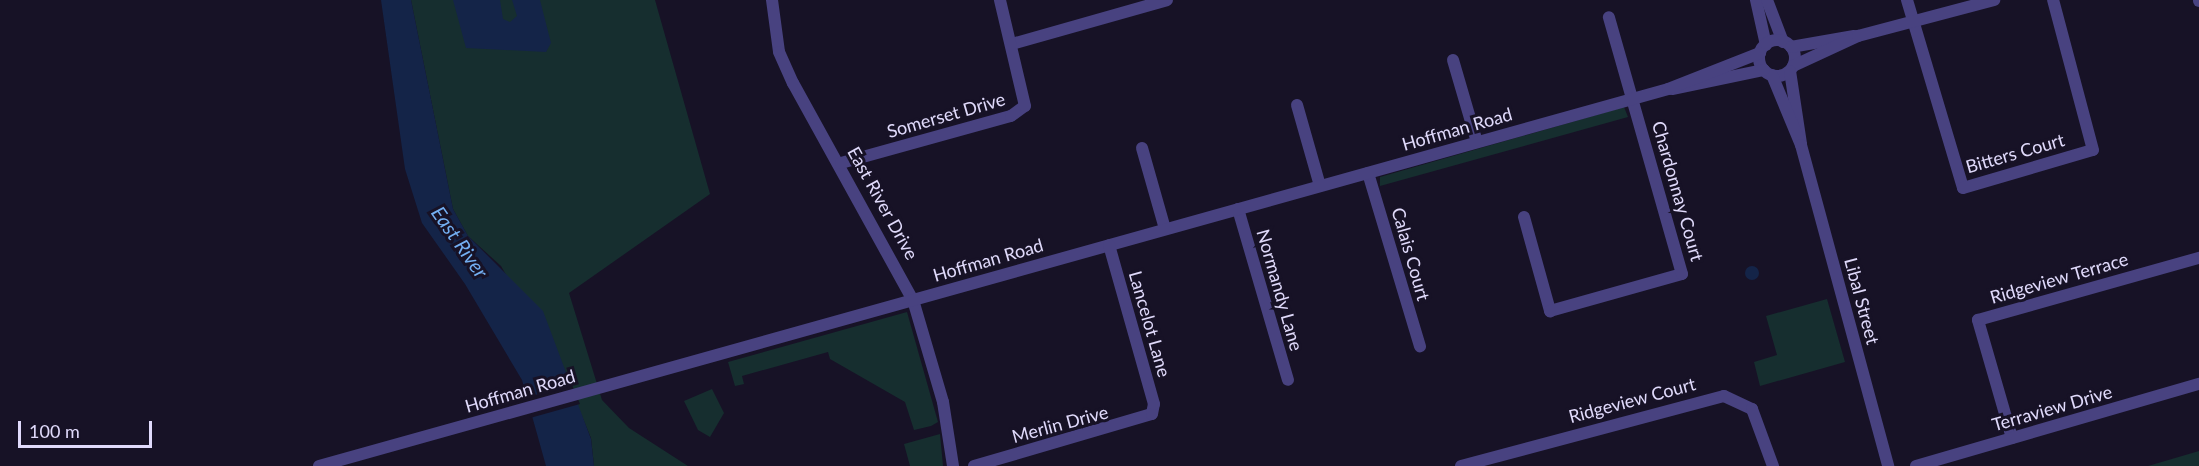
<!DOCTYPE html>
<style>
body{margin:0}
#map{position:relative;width:2199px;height:466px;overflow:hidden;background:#171226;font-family:Lato,sans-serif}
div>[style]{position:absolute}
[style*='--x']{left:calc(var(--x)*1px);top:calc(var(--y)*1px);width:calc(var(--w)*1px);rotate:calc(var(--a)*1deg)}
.green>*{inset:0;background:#162e2f}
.water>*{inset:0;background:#142448}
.round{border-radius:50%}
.pier>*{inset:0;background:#171226}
.minor>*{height:12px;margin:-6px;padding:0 6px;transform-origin:6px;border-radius:6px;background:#484280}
.minor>.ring{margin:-6px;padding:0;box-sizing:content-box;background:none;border:12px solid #484280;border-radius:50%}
span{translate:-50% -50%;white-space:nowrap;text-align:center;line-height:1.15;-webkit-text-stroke:6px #171226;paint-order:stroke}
.street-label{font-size:18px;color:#e0dafb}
.water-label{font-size:20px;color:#73aef1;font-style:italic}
.scale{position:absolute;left:18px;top:421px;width:134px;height:27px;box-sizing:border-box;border:3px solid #e0dafb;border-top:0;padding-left:8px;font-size:18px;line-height:21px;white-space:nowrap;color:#e0dafb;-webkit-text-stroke:4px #171226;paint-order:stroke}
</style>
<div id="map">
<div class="green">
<div style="clip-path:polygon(411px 0,655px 0,710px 194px,569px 293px,602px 400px,629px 428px,688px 466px,594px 466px,591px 438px,567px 380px,501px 266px,468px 236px,453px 209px)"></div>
<div style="clip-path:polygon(1624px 107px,1628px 117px,1380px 186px,1380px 177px)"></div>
<div style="clip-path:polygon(1827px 299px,1845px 362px,1760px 386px,1754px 362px,1777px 355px,1766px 316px)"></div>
<div style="clip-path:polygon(907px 312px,938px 422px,931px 426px,914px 430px,905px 402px,830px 359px,828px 352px,742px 376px,744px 384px,735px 386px,728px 362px)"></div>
<div style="clip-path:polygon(712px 389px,724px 413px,710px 437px,698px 430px,684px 401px)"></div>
<div style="clip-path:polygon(940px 434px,943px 466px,910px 466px,904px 444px)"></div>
<div style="clip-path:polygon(2199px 451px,2199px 466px,2148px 466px)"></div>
</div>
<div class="water">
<div style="clip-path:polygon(381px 0,411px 0,453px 209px,468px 236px,543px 311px,591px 439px,594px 466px,546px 466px,522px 380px,465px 284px,422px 223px,405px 169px)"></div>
<div style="clip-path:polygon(500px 0,503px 19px,510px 22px,517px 16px,512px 0,540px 0,551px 43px,546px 52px,466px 48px,453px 0)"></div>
<div class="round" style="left:1745px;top:266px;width:14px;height:14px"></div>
</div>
<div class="pier">
<div style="clip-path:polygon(572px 385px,580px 404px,530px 418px,524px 398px)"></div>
</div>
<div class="minor">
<div style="--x:772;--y:0;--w:52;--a:82.3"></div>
<div style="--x:779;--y:52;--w:34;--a:66"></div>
<div style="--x:793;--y:83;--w:248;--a:61.1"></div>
<div style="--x:913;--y:300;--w:106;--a:73.6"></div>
<div style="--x:943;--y:402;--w:65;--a:81.1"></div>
<div style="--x:1756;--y:0;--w:46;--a:77.5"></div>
<div style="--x:1767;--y:0;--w:45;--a:69.1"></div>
<div style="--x:1907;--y:0;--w:196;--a:73.4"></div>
<div style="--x:1963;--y:188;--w:135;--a:-16.3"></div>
<div style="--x:2093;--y:150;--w:155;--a:-104.9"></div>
<div style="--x:2199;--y:0;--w:1;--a:90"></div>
<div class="ring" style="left:1759px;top:40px;width:24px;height:24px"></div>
<div style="--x:1012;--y:44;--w:161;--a:-15.8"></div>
<div style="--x:1791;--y:47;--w:64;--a:-9.9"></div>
<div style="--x:1453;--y:60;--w:85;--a:73.7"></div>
<div style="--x:1793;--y:66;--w:72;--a:-24.8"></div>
<div style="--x:1858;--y:36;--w:141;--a:-14.8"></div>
<div style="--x:1790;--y:71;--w:74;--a:81.4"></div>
<div style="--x:1772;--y:75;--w:76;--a:67.5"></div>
<div style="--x:1801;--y:145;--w:333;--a:74.8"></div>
<div style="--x:1672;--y:89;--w:94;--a:-11.7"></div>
<div style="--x:1297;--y:105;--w:84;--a:74.1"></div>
<div style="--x:1142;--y:148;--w:84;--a:74.1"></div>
<div style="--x:841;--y:163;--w:176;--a:-15.5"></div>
<div style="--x:1011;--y:116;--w:17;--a:-36"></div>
<div style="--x:1025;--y:106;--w:109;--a:-103.3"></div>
<div style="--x:1368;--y:173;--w:181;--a:73.3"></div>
<div style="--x:1238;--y:209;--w:178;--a:73.7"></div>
<div style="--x:1524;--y:217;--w:98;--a:74.5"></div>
<div style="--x:1550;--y:311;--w:137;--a:-15.7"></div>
<div style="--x:1682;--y:274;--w:267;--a:-105.9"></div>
<div style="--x:2012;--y:438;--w:123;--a:-106.1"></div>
<div style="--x:1978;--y:320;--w:230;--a:-15.7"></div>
<div style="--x:319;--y:466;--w:1401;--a:-15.61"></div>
<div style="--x:1668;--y:89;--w:99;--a:-21.4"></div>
<div style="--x:974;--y:466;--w:185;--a:-16.3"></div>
<div style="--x:1152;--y:414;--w:10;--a:-79"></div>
<div style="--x:1154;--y:404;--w:165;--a:-105.8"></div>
<div style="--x:1461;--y:466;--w:272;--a:-14.9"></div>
<div style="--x:1724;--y:396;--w:31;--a:25"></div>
<div style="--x:1752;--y:409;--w:61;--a:69.8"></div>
<div style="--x:1916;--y:466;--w:295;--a:-16.2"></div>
</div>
<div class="street-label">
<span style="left:946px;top:115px;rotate:-16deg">Somerset Drive</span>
<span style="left:1457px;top:129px;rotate:-16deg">Hoffman Road</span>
<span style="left:2015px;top:153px;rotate:-16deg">Bitters Court</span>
<span style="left:1678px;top:191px;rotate:74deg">Chardonnay Court</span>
<span style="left:883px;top:203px;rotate:61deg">East River Drive</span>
<span style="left:1411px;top:254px;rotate:74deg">Calais Court</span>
<span style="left:988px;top:260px;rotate:-16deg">Hoffman Road</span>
<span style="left:2059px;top:278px;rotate:-16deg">Ridgeview Terrace</span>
<span style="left:1280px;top:290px;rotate:74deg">Normandy Lane</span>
<span style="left:1862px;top:301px;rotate:75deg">Libal Street</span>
<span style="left:1150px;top:324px;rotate:74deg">Lancelot Lane</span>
<span style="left:520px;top:391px;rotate:-16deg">Hoffman Road</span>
<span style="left:1632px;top:400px;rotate:-15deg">Ridgeview Court</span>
<span style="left:2052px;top:408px;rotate:-16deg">Terraview Drive</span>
<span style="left:1060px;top:424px;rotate:-15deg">Merlin Drive</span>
</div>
<div class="water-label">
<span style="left:460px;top:242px;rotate:55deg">East River</span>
</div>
<div class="scale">100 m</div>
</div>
